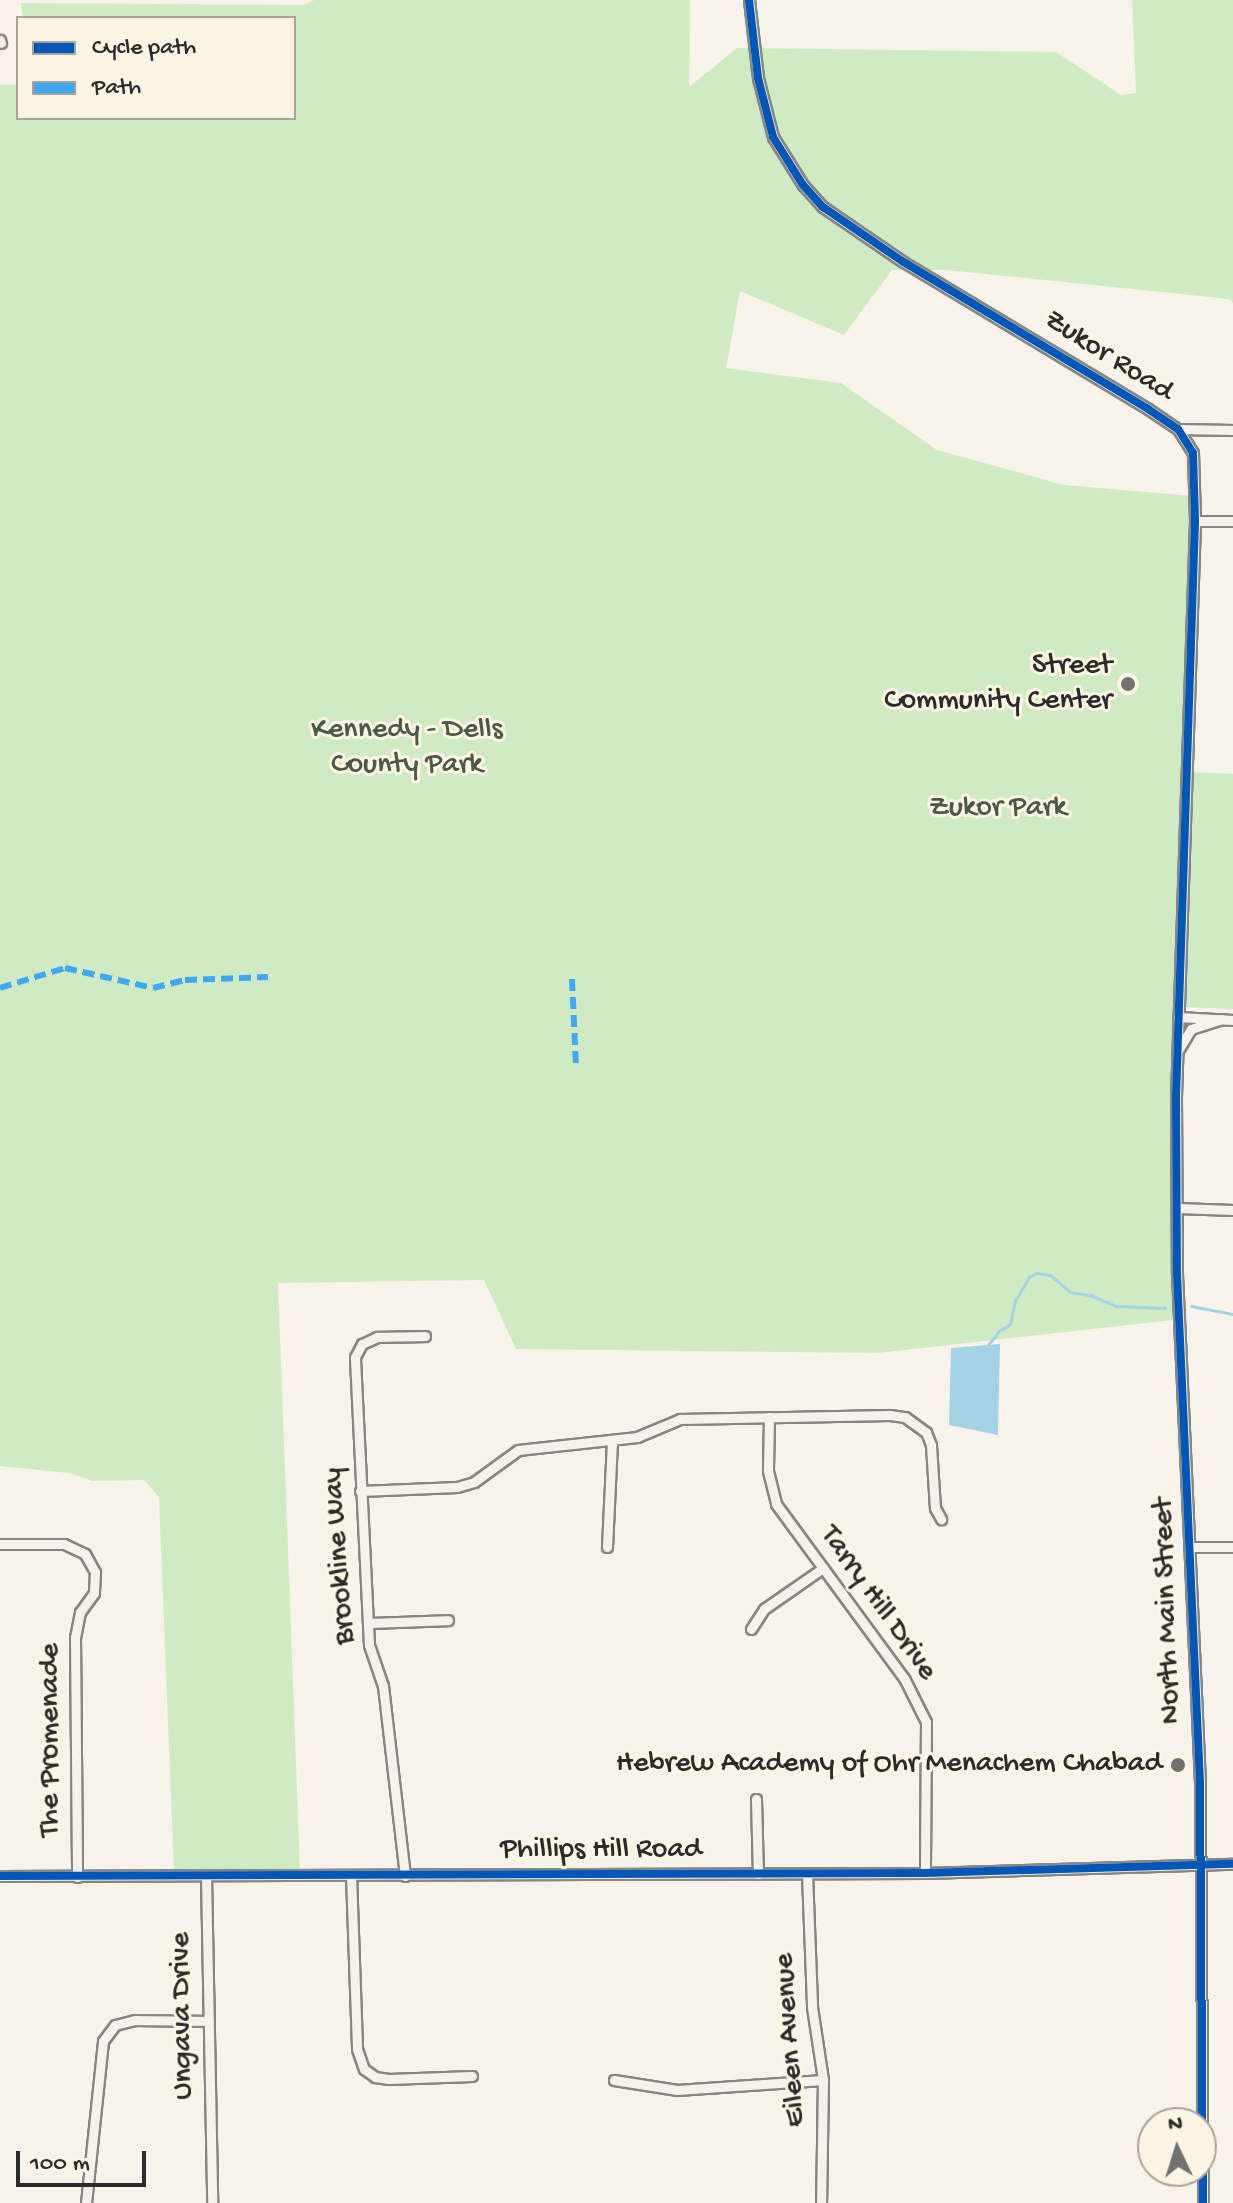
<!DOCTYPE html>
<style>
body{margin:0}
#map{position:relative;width:1233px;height:2203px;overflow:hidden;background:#f7f3ea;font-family:"Gochi Hand",sans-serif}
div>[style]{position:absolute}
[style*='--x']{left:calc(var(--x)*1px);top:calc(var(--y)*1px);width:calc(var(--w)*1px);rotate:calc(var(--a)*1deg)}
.green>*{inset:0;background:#d0eac3}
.water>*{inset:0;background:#a5d2e5}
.stream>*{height:3px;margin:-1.5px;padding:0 1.5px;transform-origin:1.5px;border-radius:1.5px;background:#a5d2e5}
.roads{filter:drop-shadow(2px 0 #878581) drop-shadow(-2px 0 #878581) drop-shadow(0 2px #878581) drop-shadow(0 -2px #878581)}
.minor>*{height:9px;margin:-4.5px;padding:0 4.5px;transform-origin:4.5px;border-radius:4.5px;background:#f5f2ec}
.quiet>*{height:6px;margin-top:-3px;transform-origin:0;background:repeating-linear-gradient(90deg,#3fa9f5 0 12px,transparent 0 18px)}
.cycleway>*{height:8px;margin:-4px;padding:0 4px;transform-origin:4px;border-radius:4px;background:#0057b8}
.dots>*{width:22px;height:22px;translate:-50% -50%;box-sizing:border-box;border:4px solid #fcf5e5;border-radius:50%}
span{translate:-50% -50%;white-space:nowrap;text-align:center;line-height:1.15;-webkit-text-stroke:6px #fcf5e5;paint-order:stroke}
.street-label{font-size:30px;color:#2b2b2b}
.poi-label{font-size:30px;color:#2b2b2b}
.right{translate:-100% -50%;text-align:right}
.park-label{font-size:30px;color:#4c5949}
.legend{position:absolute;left:16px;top:16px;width:280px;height:104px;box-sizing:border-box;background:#fcf5e5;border:2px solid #a8a49b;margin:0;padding:10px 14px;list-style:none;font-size:24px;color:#2b2b2b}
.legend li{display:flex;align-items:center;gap:16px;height:40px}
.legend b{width:40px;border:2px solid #a8a49b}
.north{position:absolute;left:1137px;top:2107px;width:80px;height:80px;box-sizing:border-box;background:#fcf5e5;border:2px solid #a8a49b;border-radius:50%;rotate:356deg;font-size:22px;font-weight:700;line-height:32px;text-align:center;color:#2b2b2b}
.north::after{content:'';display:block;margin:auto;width:28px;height:36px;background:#72716e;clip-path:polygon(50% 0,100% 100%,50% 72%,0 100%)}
.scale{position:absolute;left:16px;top:2151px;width:130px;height:36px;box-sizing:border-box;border:4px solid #2b2b2b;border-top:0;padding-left:10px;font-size:24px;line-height:28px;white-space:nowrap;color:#2b2b2b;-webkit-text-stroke:6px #fcf5e5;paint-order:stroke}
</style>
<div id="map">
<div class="green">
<div style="clip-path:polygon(314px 0,690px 0,689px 87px,737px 48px,1056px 52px,1121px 95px,1136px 93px,1132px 0,1233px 0,1233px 303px,1229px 299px,947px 270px,892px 270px,844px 335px,740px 291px,726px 368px,841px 383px,937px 450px,1064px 485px,1192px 496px,1176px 998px,1173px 1320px,877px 1353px,516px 1349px,484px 1280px,278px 1283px,300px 1871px,174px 1872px,159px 1497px,144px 1480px,92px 1481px,69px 1473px,0 1466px,0 85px,18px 84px,18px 118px,294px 118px,294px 18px,23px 18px,21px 3px,304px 5px)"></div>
<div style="clip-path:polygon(1188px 772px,1233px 774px,1233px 1009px,1182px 1007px)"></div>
</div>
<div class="water">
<div style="clip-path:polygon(1000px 1344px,998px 1435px,949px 1425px,951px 1348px)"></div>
</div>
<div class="stream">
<div style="--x:1191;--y:1306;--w:43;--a:10.8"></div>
<div style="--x:988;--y:1345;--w:18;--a:-52"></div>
<div style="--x:999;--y:1331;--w:13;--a:-32"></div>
<div style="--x:1010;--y:1324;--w:24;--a:-78"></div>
<div style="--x:1015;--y:1301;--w:28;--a:-60"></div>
<div style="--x:1029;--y:1277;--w:9;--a:-27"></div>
<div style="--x:1037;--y:1273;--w:13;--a:9"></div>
<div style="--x:1050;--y:1275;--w:26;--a:40"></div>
<div style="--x:1070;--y:1292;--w:20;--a:9"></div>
<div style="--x:1090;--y:1295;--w:28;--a:23"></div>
<div style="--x:1116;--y:1306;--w:49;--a:2.3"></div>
</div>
<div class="roads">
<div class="minor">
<div style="--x:749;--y:0;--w:79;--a:83.4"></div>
<div style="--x:758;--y:78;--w:61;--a:75.7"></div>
<div style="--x:773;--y:137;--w:57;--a:58"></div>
<div style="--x:803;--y:185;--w:30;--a:48"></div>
<div style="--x:823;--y:207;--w:96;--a:34.4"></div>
<div style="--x:902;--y:261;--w:287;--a:31"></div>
<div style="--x:1148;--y:409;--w:36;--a:34"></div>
<div style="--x:1178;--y:429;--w:28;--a:58"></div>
<div style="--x:1193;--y:453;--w:68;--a:88.3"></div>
<div style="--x:1195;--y:521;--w:576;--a:91.89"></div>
<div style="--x:1176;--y:1097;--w:177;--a:89.7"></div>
<div style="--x:1177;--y:1274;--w:510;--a:87.41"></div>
<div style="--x:1200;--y:1783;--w:420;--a:89.6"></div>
<div style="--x:0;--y:40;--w:3;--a:72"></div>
<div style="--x:1178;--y:429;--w:55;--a:1"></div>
<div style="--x:1195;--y:521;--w:38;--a:0"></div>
<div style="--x:1178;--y:1017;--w:55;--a:3.1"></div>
<div style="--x:1179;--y:1049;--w:23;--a:-59"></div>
<div style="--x:1191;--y:1029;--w:32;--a:-18"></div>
<div style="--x:1177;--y:1208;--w:56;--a:2"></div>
<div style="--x:769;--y:1417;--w:54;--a:91.1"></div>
<div style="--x:768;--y:1471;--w:34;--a:76"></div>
<div style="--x:776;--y:1504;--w:216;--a:53.7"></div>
<div style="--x:904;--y:1678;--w:49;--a:63.4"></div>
<div style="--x:926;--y:1722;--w:151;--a:90.4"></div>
<div style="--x:360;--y:1491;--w:97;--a:-2.4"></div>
<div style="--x:457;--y:1487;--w:18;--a:-16"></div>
<div style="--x:474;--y:1482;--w:54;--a:-36"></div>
<div style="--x:518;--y:1450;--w:120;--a:-6.2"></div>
<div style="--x:637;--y:1437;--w:47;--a:-22.7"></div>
<div style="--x:680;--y:1419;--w:210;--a:-1.1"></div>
<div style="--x:890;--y:1415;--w:15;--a:8"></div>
<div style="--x:905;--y:1417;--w:26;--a:36"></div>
<div style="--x:926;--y:1432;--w:14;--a:69"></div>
<div style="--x:931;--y:1445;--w:63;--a:86.4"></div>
<div style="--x:935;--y:1508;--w:13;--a:61"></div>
<div style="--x:0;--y:1544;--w:64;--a:0"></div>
<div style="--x:64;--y:1544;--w:23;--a:25"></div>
<div style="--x:85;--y:1554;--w:21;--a:61"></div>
<div style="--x:95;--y:1572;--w:21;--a:93"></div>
<div style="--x:94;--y:1593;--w:24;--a:126"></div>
<div style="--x:80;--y:1612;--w:25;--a:101"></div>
<div style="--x:75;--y:1637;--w:240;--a:89.5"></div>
<div style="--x:607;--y:1547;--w:106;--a:-87.3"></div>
<div style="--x:1190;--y:1547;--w:43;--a:0"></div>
<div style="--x:368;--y:1623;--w:80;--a:-2.1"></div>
<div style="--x:751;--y:1629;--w:24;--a:-57"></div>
<div style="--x:764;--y:1609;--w:72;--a:-34.8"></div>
<div style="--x:756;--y:1799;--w:75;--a:88.5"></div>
<div style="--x:807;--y:1874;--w:133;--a:87.8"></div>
<div style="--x:812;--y:2007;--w:74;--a:81.4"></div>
<div style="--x:823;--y:2080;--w:123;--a:90.9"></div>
<div style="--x:351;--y:1875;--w:174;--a:88"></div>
<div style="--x:357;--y:2049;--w:21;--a:71"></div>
<div style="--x:364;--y:2069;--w:14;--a:36"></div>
<div style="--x:375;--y:2077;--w:14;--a:8"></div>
<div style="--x:389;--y:2079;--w:83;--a:-2.1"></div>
<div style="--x:0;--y:1876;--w:925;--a:-0.19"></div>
<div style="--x:925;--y:1873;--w:308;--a:-1.7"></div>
<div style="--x:206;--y:1876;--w:327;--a:88.9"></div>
<div style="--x:405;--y:1876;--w:191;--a:-96.6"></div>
<div style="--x:383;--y:1686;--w:43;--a:-108.9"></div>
<div style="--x:369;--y:1645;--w:288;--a:-92.8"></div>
<div style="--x:355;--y:1357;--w:15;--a:-62"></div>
<div style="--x:362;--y:1344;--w:17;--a:-25"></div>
<div style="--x:377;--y:1337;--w:48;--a:-1.2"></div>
<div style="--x:614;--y:2080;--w:64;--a:9"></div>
<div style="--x:677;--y:2090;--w:146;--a:-3.9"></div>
<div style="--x:86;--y:2203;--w:163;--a:-84"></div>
<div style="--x:103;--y:2041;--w:20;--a:-53"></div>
<div style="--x:115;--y:2025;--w:21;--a:-14"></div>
<div style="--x:135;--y:2020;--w:73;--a:0.8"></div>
</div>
</div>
<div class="quiet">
<div style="--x:572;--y:979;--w:89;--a:87.4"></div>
<div style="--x:0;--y:988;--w:68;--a:-17.1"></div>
<div style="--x:65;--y:968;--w:90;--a:12.8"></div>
<div style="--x:153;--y:988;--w:33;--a:-14"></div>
<div style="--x:185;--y:980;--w:83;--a:-2.1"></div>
</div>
<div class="cycleway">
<div style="--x:749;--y:0;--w:79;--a:83.4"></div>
<div style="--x:758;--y:78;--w:61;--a:75.7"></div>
<div style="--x:773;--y:137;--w:57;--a:58"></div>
<div style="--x:803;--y:185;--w:30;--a:48"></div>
<div style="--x:823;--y:207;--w:96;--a:34.4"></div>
<div style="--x:902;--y:261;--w:287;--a:31"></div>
<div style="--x:1148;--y:409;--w:36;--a:34"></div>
<div style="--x:1178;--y:429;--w:28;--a:58"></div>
<div style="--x:1193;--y:453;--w:68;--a:88.3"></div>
<div style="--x:1195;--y:521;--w:576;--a:91.89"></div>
<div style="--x:1176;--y:1097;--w:177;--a:89.7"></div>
<div style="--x:1177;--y:1274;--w:510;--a:87.41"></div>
<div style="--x:1200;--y:1783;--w:420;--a:89.6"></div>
<div style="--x:0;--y:1876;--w:925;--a:-0.19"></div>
<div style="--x:925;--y:1873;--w:308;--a:-1.7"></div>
</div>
<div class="dots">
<div style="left:1128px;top:684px;background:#72716e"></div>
<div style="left:1178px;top:1765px;background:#72716e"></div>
</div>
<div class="street-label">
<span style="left:1108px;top:357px;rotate:32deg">Zukor Road</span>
<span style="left:341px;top:1556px;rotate:-94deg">Brookline Way</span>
<span style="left:877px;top:1604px;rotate:55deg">Tarry Hill Drive</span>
<span style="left:1169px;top:1611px;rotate:-92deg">North Main Street</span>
<span style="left:52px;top:1740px;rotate:-90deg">The Promenade</span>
<span style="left:601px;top:1851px">Phillips Hill Road</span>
<span style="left:184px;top:2016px;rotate:-91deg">Ungava Drive</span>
<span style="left:792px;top:2040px;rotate:-94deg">Eileen Avenue</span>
</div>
<div class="poi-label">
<span class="right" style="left:1112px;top:684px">Street<br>Community Center</span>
<span class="right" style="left:1162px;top:1765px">Hebrew Academy of Ohr Menachem Chabad</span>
</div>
<div class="park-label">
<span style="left:407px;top:748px">Kennedy - Dells<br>County Park</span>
<span style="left:998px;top:809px">Zukor Park</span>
</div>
<ul class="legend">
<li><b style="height:10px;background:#0057b8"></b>Cycle path</li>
<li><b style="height:10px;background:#3fa9f5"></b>Path</li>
</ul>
<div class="north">N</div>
<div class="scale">100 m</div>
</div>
